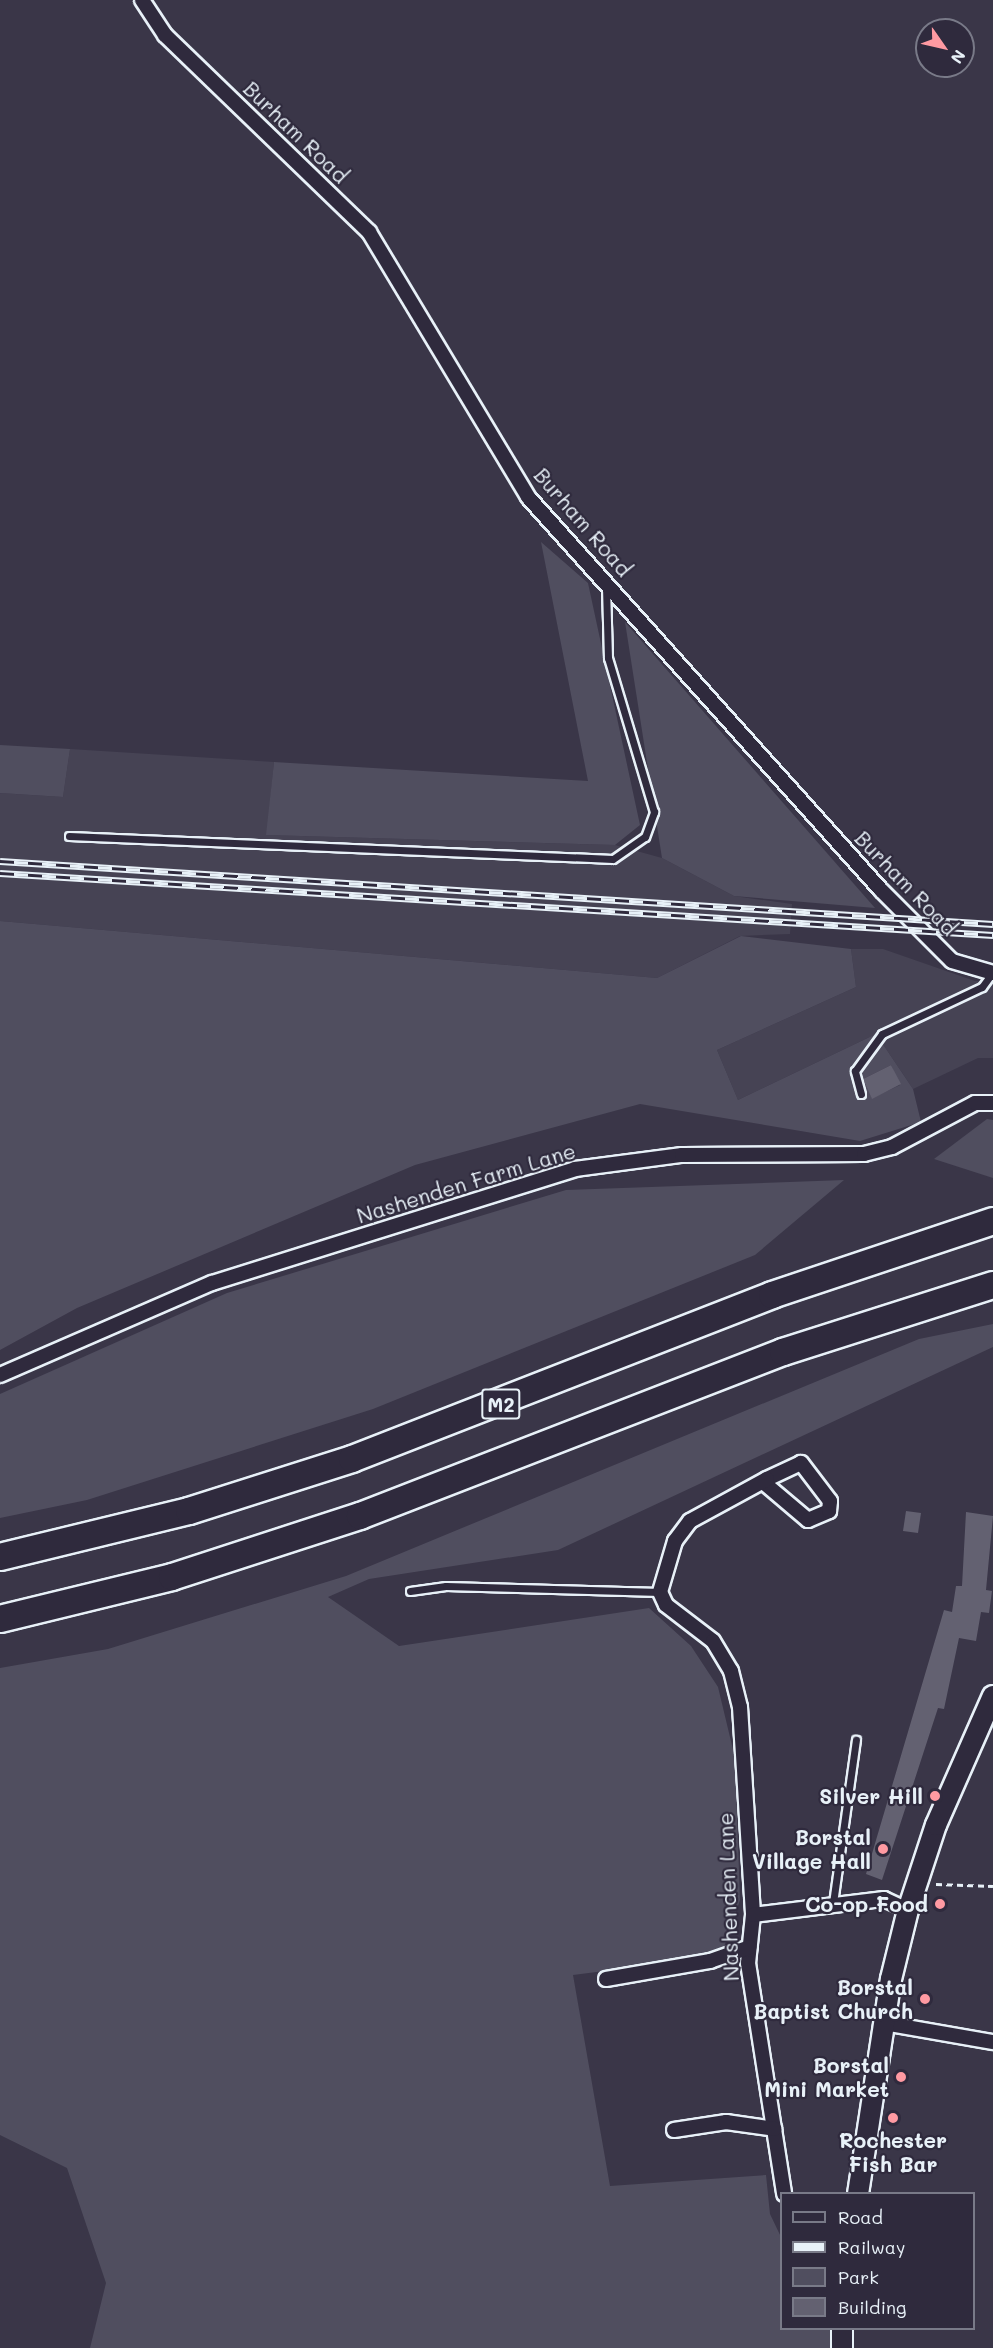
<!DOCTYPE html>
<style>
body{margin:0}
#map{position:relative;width:993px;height:2348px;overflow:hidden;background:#3a3648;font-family:Mali,sans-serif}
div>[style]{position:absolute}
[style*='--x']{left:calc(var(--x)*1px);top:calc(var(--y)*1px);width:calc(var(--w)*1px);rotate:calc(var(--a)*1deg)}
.built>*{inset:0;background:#464354}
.green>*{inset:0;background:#504e5f}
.building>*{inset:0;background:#636171}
.path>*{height:3px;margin-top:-1.5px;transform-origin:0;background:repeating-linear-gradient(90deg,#e8f1f8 0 6px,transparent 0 10.5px)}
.roads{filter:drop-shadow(2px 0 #e8f1f8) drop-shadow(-2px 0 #e8f1f8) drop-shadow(0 2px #e8f1f8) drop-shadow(0 -2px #e8f1f8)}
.lane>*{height:7px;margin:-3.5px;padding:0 3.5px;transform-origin:3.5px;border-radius:3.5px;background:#2f2a3d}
.street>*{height:14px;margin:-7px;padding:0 7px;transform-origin:7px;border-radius:7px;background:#2f2a3d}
.secondary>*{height:20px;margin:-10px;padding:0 10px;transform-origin:10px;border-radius:10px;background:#2f2a3d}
.highway>*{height:26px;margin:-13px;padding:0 13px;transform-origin:13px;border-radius:13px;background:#2f2a3d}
.rail>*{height:7px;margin-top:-3.5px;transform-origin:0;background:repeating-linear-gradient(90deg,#2f2a3d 0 14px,#e8f1f8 0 28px);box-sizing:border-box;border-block:2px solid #e8f1f8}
.dots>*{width:16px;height:16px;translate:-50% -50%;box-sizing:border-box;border:3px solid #2f2a3d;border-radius:50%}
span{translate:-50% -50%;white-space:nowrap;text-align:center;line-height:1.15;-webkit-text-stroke:4.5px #2f2a3d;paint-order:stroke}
.shield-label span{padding:2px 4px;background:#2f2a3d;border:2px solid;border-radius:4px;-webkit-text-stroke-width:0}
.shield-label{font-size:20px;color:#e8f1f8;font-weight:700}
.street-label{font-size:21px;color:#e8f1f8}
.poi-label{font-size:21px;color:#e8f1f8;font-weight:700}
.right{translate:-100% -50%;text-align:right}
.legend{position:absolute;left:780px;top:2192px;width:195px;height:138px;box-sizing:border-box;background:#2f2a3d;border:2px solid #797a88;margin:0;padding:8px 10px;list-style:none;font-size:18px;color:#e8f1f8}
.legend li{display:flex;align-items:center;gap:12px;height:30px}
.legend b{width:30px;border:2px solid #797a88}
.north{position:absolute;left:915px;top:18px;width:60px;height:60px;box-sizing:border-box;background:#2f2a3d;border:2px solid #797a88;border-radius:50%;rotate:124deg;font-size:16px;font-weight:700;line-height:24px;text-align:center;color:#e8f1f8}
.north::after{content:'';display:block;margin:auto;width:21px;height:27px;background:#ff9aa2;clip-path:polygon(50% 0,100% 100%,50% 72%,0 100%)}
</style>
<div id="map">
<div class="built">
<div style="clip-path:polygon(70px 749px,274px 762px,267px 835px,615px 845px,662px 858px,734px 896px,792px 904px,790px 934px,740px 936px,657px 978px,0 921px,0 793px,63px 797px)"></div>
<div style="clip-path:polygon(851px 949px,883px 949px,975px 981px,993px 981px,993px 1058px,978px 1058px,913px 1089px,876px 1034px,738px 1100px,717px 1050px,856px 987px)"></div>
</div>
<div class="green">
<div style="clip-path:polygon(541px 542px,588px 583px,640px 825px,615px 845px,266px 835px,274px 762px,588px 781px)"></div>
<div style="clip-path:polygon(625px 622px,875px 908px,734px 896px,662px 858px)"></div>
<div style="clip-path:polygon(0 745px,70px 749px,63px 797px,0 793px)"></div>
<div style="clip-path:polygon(evenodd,0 921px,657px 978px,741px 936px,851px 949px,856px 987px,717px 1050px,738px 1100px,876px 1034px,913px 1089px,921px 1122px,860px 1141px,640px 1104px,415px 1165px,77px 1308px,0 1350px,0 921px,891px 1065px,900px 1085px,872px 1098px,863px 1079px,891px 1065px)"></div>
<div style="clip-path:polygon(987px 1119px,993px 1120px,993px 1178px,934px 1159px)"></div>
<div style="clip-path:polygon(844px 1180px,755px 1255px,373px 1409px,87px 1500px,0 1518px,0 1394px,227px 1293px,566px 1190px)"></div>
<div style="clip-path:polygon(993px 1324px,993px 1347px,558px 1550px,369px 1579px,328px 1597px,399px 1646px,649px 1608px,691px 1646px,718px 1687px,735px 1758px,740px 1900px,721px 1956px,573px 1975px,610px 2186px,766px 2175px,770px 2214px,781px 2237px,782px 2328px,834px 2329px,833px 2348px,90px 2348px,106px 2283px,67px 2168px,0 2135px,0 1668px,108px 1649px,346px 1576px,919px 1339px)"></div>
</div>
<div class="building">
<div style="clip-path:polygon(891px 1065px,901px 1084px,872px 1099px,863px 1079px)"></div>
<div style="clip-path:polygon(906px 1511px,921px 1513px,918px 1533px,903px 1531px)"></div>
<div style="clip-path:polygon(966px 1512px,993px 1516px,986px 1590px,992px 1591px,989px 1613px,981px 1612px,976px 1641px,959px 1638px,944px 1709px,938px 1708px,882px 1880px,866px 1874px,944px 1610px,952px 1612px,956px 1586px,962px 1586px)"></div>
</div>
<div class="path">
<div style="--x:936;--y:1884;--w:57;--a:2"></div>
</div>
<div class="roads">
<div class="lane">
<div style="--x:69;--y:836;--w:544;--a:2.42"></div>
<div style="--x:613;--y:859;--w:39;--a:-35"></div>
<div style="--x:645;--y:837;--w:27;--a:-70"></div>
<div style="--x:654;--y:812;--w:161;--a:-106.6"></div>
<div style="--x:608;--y:658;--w:73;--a:-91.6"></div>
<div style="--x:861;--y:1094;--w:24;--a:-105"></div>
<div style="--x:855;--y:1071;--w:46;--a:-53.9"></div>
<div style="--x:882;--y:1034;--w:110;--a:-25.2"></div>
<div style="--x:982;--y:987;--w:17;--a:-54"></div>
<div style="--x:410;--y:1591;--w:36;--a:-8"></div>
<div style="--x:446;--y:1586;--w:214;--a:1.6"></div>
<div style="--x:833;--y:1903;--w:165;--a:-82"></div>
</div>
<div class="street">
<div style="--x:142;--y:0;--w:42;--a:56.7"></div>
<div style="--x:165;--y:35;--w:284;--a:44"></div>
<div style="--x:369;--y:232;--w:309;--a:59"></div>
<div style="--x:528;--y:497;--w:528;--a:48.07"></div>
<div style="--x:881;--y:890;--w:100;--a:45"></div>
<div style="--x:952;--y:961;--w:43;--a:16.3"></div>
<div style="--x:0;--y:1375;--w:231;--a:-23.5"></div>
<div style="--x:212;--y:1283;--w:380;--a:-17.4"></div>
<div style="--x:575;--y:1169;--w:108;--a:-7.5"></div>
<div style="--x:682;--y:1155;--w:182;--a:-0.3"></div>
<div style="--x:864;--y:1154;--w:29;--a:-14"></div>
<div style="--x:892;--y:1147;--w:94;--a:-27.9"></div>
<div style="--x:975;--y:1103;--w:18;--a:0"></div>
<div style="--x:763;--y:1482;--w:59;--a:40.2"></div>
<div style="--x:808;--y:1520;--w:23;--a:-23"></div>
<div style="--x:829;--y:1511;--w:10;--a:-84"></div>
<div style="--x:830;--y:1501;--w:48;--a:-127.3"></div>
<div style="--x:801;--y:1463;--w:38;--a:155"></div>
<div style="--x:767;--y:1479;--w:88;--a:151.4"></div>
<div style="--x:690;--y:1521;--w:25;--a:127"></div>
<div style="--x:675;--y:1541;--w:53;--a:106.4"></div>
<div style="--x:660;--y:1592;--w:14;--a:65"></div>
<div style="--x:666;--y:1605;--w:59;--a:37.5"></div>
<div style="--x:713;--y:1641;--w:35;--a:59"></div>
<div style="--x:731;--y:1671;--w:37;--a:76"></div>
<div style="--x:740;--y:1707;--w:208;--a:86.4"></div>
<div style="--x:753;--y:1915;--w:48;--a:95.9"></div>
<div style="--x:748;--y:1963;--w:234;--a:81.1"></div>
<div style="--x:753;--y:1915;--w:132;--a:-7"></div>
<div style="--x:884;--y:1899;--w:26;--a:25"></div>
<div style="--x:606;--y:1979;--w:106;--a:-9.8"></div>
<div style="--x:710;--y:1961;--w:42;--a:-19.3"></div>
<div style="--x:884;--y:2023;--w:111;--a:9.9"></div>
<div style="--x:674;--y:2130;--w:53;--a:-8.7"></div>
<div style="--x:726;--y:2122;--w:49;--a:8.1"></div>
</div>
<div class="secondary">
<div style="--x:858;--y:2194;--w:218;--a:-81.3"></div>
<div style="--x:891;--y:1979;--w:71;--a:-76.2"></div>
<div style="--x:908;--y:1910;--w:89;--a:-71.8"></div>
<div style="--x:936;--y:1825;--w:141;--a:-66.2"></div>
<div style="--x:842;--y:2328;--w:20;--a:90"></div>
</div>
<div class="highway">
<div style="--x:0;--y:1557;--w:195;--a:-13.7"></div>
<div style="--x:189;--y:1511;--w:171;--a:-17.7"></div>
<div style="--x:352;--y:1459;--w:451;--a:-21.3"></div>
<div style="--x:772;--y:1295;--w:233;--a:-18.5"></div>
<div style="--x:0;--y:1619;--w:177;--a:-13.7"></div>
<div style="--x:172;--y:1577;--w:198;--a:-18"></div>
<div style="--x:360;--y:1516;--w:454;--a:-21.2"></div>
<div style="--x:783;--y:1352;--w:220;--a:-17.7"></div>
</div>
</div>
<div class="rail">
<div style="--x:0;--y:861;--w:995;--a:3.63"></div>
<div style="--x:0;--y:873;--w:995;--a:3.57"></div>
</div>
<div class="dots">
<div style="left:935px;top:1796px;background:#ff9aa2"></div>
<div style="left:883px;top:1849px;background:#ff9aa2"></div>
<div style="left:940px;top:1904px;background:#ff9aa2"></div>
<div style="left:925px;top:1999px;background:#ff9aa2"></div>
<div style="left:901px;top:2077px;background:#ff9aa2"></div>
<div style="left:893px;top:2118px;background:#ff9aa2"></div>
</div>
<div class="shield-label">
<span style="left:501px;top:1404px">M2</span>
</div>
<div class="street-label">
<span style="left:296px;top:132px;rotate:44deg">Burham Road</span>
<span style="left:583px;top:522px;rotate:49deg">Burham Road</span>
<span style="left:906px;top:883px;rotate:46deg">Burham Road</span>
<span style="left:466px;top:1183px;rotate:-17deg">Nashenden Farm Lane</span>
<span style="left:728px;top:1897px;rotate:-92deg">Nashenden Lane</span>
</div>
<div class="poi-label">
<span class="right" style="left:923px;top:1796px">Silver Hill</span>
<span class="right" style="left:871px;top:1849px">Borstal<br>Village Hall</span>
<span class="right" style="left:928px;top:1904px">Co-op Food</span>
<span class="right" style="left:913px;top:1999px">Borstal<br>Baptist Church</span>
<span class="right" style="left:889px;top:2077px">Borstal<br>Mini Market</span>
<span style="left:893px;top:2152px">Rochester<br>Fish Bar</span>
</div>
<ul class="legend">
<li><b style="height:8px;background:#2f2a3d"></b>Road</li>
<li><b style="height:8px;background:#e8f1f8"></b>Railway</li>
<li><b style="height:16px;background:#504e5f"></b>Park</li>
<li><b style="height:16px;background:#636171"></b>Building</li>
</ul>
<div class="north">N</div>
</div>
